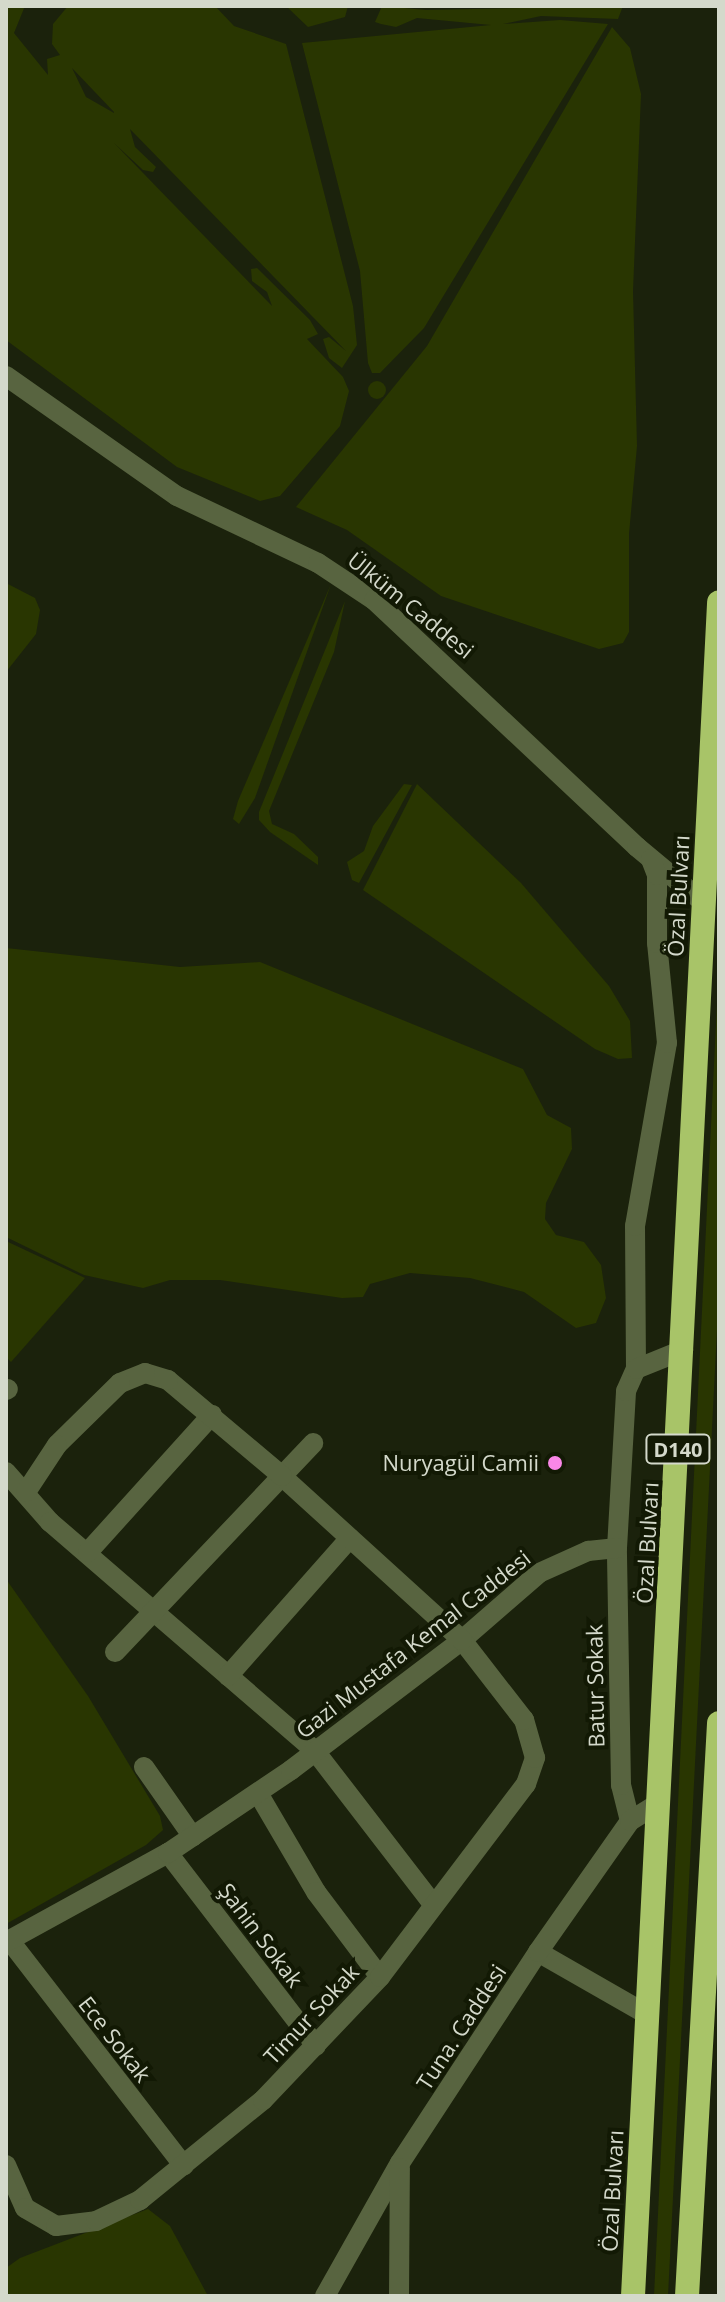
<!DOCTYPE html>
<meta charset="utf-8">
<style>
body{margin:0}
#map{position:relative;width:725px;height:2302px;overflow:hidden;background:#1b220c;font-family:"Open Sans",sans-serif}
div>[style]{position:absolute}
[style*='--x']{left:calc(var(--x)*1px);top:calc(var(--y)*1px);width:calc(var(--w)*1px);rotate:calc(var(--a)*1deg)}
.green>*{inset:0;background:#293601}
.round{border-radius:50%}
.minor>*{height:20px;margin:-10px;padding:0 10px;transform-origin:10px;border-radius:10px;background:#586440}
.highway>*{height:24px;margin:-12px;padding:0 12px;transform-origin:12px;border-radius:12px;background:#a8c468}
.dots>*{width:22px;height:22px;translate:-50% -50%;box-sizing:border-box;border:4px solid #121904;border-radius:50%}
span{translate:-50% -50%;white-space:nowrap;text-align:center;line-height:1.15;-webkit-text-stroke:8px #121904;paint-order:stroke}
.shield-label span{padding:2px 6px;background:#121904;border:2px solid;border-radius:6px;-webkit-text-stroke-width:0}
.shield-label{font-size:20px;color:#d4d9cb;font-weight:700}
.street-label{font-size:22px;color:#d4d9cb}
.poi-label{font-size:22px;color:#d4d9cb}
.right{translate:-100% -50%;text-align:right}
.frame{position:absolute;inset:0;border:8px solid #d4d9cb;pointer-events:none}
</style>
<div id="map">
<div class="green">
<div style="clip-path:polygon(evenodd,6px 6px,25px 6px,14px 33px,48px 75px,47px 59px,60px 55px,52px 44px,53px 24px,68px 6px,215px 6px,234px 26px,286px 44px,353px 306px,357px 345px,342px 368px,329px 358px,323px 339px,329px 337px,346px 351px,130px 129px,135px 147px,156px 167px,153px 172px,143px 170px,114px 143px,272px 306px,267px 292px,252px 281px,251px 269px,257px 268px,310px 320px,318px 334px,307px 339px,343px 377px,349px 391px,340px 426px,280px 496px,260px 501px,177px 467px,6px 340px,6px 6px,72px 68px,114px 112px,114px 113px,86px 97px,72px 68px)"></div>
<div style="clip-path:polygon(286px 6px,348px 6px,345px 17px,308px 27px)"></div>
<div style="clip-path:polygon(382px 6px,426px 10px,623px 6px,618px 19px,541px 16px,503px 24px,560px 20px,608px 24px,424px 328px,380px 373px,372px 373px,368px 363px,360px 271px,302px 43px,491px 25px,417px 18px,396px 27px,381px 24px,375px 22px)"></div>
<div style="clip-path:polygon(612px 27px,630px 48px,641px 94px,633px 291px,637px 446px,629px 534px,629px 632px,623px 643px,599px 649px,441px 596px,347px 530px,296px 507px,427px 346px)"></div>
<div class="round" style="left:368px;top:381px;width:18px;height:18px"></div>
<div style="clip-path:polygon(6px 583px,35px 598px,40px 610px,36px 634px,6px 672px)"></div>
<div style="clip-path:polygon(331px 584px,255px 798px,239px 824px,233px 819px,238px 801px)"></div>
<div style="clip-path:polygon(345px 601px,334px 652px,269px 811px,272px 824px,294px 834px,318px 857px,318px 865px,270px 832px,259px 820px,259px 812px)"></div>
<div style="clip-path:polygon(404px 784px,412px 785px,359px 883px,352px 880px,347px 862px,364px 851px,373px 826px)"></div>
<div style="clip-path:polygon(417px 784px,521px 883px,609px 986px,630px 1021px,632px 1058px,618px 1059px,595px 1049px,363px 890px)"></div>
<div style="clip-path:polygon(6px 948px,180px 967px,260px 962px,523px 1069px,547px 1115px,571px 1128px,572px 1149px,546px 1203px,545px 1219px,556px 1235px,584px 1242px,601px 1265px,606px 1298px,596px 1323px,576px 1328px,524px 1292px,470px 1278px,410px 1273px,370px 1284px,363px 1297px,342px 1298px,220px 1280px,170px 1280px,143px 1288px,84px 1275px,6px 1237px)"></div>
<div style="clip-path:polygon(719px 962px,719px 1290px,668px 2296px,654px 2296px)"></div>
<div style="clip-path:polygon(6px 1241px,85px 1278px,11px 1362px,6px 1357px)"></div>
<div style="clip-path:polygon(6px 1579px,88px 1696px,160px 1816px,163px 1830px,146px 1845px,6px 1924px)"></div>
<div style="clip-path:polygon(148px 2209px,170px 2226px,208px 2296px,6px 2296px,6px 2268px,20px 2258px)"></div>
</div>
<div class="minor">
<div style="--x:6;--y:376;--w:209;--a:35.1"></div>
<div style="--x:177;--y:496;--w:156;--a:25.4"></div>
<div style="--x:318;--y:563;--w:67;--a:33.5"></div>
<div style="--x:374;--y:600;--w:361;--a:43.2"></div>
<div style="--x:637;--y:847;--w:86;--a:39.8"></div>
<div style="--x:636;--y:1369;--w:143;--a:-90.4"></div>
<div style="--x:635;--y:1226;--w:186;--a:-80.1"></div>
<div style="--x:667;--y:1043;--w:100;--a:-95.7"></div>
<div style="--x:657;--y:943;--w:68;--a:-90"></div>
<div style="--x:657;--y:875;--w:17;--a:-111"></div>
<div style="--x:6;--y:1390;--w:2;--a:-27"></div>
<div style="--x:6;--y:1472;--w:67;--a:48.7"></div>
<div style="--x:50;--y:1522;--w:350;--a:40.8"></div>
<div style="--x:315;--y:1751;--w:193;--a:52.4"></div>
<div style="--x:88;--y:1552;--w:185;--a:-47.9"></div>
<div style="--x:115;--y:1652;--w:288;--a:-46.5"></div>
<div style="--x:228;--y:1676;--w:184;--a:-48.5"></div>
<div style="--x:144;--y:1767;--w:85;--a:55"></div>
<div style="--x:258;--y:1793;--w:115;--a:59.6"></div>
<div style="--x:316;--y:1892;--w:106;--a:53"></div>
<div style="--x:630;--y:1821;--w:37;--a:-104"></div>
<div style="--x:621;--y:1785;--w:237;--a:-91"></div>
<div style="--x:617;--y:1548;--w:157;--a:-86.7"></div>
<div style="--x:626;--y:1391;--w:24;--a:-66"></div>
<div style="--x:636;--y:1369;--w:51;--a:-22"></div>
<div style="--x:168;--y:1853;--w:243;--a:52.5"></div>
<div style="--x:10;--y:1941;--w:284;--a:52.3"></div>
<div style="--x:6;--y:1942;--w:185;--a:-28.8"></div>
<div style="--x:168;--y:1853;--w:148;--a:-34"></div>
<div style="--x:291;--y:1770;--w:215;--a:-37.2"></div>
<div style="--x:462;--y:1640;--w:102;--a:-41"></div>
<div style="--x:539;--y:1573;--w:54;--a:-24.2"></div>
<div style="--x:588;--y:1551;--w:29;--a:-6"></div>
<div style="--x:538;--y:1952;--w:127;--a:29.8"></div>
<div style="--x:6;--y:2165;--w:47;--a:66.2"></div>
<div style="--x:25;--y:2208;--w:36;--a:30"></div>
<div style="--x:56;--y:2226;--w:40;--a:-7.1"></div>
<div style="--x:96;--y:2221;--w:49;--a:-25.5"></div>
<div style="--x:140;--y:2200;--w:159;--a:-39.1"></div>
<div style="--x:263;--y:2100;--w:170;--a:-46.4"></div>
<div style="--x:380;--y:1977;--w:242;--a:-52.9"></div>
<div style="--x:526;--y:1784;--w:28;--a:-71"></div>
<div style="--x:535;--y:1758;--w:40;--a:-106"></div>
<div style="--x:524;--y:1720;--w:101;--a:-127.8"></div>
<div style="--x:462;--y:1640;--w:244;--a:-137.7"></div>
<div style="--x:282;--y:1476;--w:149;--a:-139.9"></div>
<div style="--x:168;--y:1380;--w:24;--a:-163"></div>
<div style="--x:145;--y:1373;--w:27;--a:158"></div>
<div style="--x:120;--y:1383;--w:88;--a:135.5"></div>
<div style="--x:57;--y:1445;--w:56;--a:123.4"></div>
<div style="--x:325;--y:2296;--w:153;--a:-60.6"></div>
<div style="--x:400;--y:2163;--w:252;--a:-56.8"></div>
<div style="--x:538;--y:1952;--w:160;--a:-54.9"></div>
<div style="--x:630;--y:1821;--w:34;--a:-32"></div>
<div style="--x:399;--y:2296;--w:128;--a:-89.6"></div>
</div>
<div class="highway">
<div style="--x:633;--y:2296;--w:1696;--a:-87.09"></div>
<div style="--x:687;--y:2296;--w:574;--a:-86.8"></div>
</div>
<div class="dots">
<div style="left:555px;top:1463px;background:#fa87e7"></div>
</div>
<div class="shield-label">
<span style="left:678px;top:1449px">D140</span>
</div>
<div class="street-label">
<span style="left:411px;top:605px;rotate:39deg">Ülküm Caddesi</span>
<span style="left:678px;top:896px;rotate:-87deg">Özal Bulvarı</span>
<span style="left:647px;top:1543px;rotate:-87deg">Özal Bulvarı</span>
<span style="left:413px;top:1644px;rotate:-38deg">Gazi Mustafa Kemal Caddesi</span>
<span style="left:595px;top:1686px;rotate:-91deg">Batur Sokak</span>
<span style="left:261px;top:1935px;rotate:53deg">Şahin Sokak</span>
<span style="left:311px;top:2014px;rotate:-47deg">Timur Sokak</span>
<span style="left:461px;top:2027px;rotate:-57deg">Tuna. Caddesi</span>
<span style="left:115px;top:2039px;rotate:52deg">Ece Sokak</span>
<span style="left:612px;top:2191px;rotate:-87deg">Özal Bulvarı</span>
</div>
<div class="poi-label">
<span class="right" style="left:539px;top:1463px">Nuryagül Camii</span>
</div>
<div class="frame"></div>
</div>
